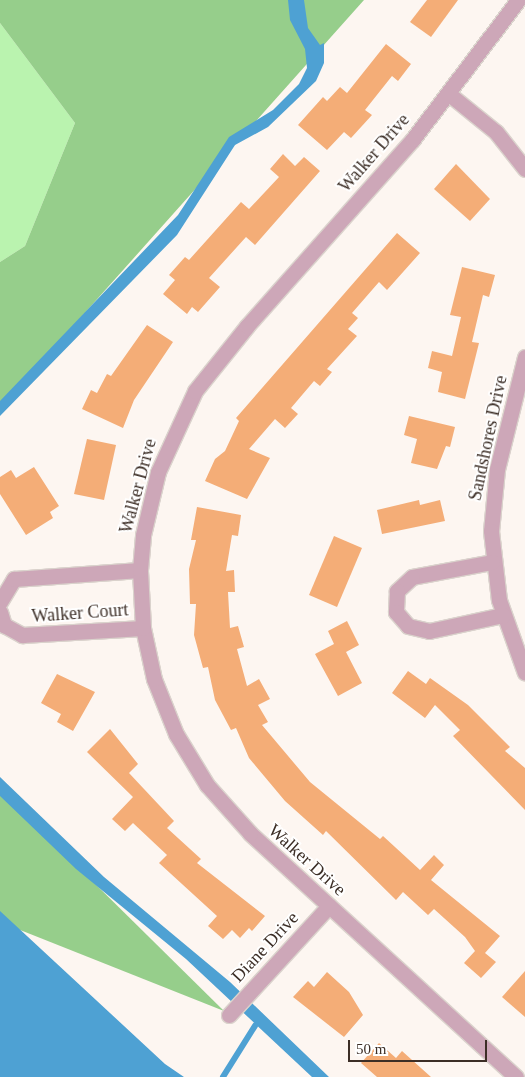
<!DOCTYPE html>
<style>
body{margin:0}
#map{position:relative;width:525px;height:1077px;overflow:hidden;background:#fdf6f1;font-family:"Times New Roman",serif}
div>[style]{position:absolute}
[style*='--x']{left:calc(var(--x)*1px);top:calc(var(--y)*1px);width:calc(var(--w)*1px);rotate:calc(var(--a)*1deg)}
.green>*{inset:0;background:#baf3af}
.forest>*{inset:0;background:#96ce8b}
.water>*{inset:0;background:#4ea1d3}
.stream>*{height:5.5px;margin:-2.75px;padding:0 2.75px;transform-origin:2.75px;border-radius:2.75px;background:#4ea1d3}
.building>*{inset:0;background:#f4ad77}
.roads{filter:drop-shadow(1px 0 #dad2cc) drop-shadow(-1px 0 #dad2cc) drop-shadow(0 1px #dad2cc) drop-shadow(0 -1px #dad2cc)}
.street>*{height:15px;margin:-7.5px;padding:0 7.5px;transform-origin:7.5px;border-radius:7.5px;background:#cda7b8}
span{translate:-50% -50%;white-space:nowrap;text-align:center;line-height:1.15;-webkit-text-stroke:4px #fff;paint-order:stroke}
.street-label{font-size:18px;color:#3c2e26}
.scale{position:absolute;left:348px;top:1040px;width:139px;height:22px;box-sizing:border-box;border:2px solid #3c2e26;border-top:0;padding-left:6px;font-size:15px;line-height:18px;white-space:nowrap;color:#3c2e26;-webkit-text-stroke:4px #fff;paint-order:stroke}
</style>
<div id="map">
<div class="green">
<div style="clip-path:polygon(0 23px,75px 123px,25px 246px,0 262px)"></div>
</div>
<div class="forest">
<div style="clip-path:polygon(0 0,364px 0,0 408px,0 262px,25px 246px,75px 123px,0 23px)"></div>
<div style="clip-path:polygon(0 790px,224px 1011px,0 922px)"></div>
</div>
<div class="water">
<div style="clip-path:polygon(288px 0,304px 0,308px 28px,320px 45px,324px 43px,324px 63px,316px 81px,268px 127px,235px 145px,177px 235px,0 416px,0 401px,178px 215px,229px 137px,273px 110px,299px 84px,307px 68px,305px 49px,290px 20px)"></div>
<div style="clip-path:polygon(0 777px,104px 877px,230px 982px,329px 1077px,312px 1077px,186px 959px,76px 869px,0 796px)"></div>
<div style="clip-path:polygon(0 911px,165px 1064px,184px 1077px,0 1077px)"></div>
</div>
<div class="stream">
<div style="--x:223;--y:1077;--w:60;--a:-57.9"></div>
</div>
<div class="building">
<div style="clip-path:polygon(427px 0,458px 0,431px 37px,410px 22px)"></div>
<div style="clip-path:polygon(386px 44px,411px 64px,398px 81px,392px 76px,365px 110px,372px 115px,351px 138px,344px 132px,327px 150px,298px 125px,323px 97px,327px 101px,340px 87px,347px 93px)"></div>
<div style="clip-path:polygon(283px 154px,295px 166px,304px 157px,320px 171px,255px 245px,246px 237px,209px 278px,220px 287px,198px 312px,192px 307px,187px 314px,163px 294px,175px 280px,169px 275px,185px 257px,189px 260px,241px 202px,249px 209px,279px 177px,270px 169px)"></div>
<div style="clip-path:polygon(456px 164px,490px 199px,470px 221px,434px 189px)"></div>
<div style="clip-path:polygon(397px 233px,420px 253px,387px 290px,379px 282px,352px 313px,358px 318px,348px 329px,357px 336px,327px 369px,332px 372px,320px 386px,314px 381px,291px 408px,298px 414px,285px 428px,275px 419px,249px 449px,270px 458px,247px 499px,205px 481px,215px 459px,225px 451px,239px 421px,236px 418px)"></div>
<div style="clip-path:polygon(462px 267px,495px 275px,489px 297px,483px 295px,472px 342px,479px 343px,465px 399px,438px 392px,442px 372px,428px 368px,432px 351px,452px 356px,461px 317px,450px 315px)"></div>
<div style="clip-path:polygon(147px 325px,173px 342px,134px 400px,123px 428px,82px 409px,91px 390px,97px 393px,107px 374px,111px 376px)"></div>
<div style="clip-path:polygon(409px 416px,455px 427px,450px 447px,446px 446px,437px 469px,411px 463px,417px 439px,404px 435px)"></div>
<div style="clip-path:polygon(87px 439px,116px 445px,104px 500px,74px 494px)"></div>
<div style="clip-path:polygon(34px 467px,59px 506px,50px 512px,53px 518px,26px 535px,0 494px,0 477px,11px 470px,16px 478px)"></div>
<div style="clip-path:polygon(419px 500px,420px 505px,440px 500px,445px 521px,382px 534px,377px 510px)"></div>
<div style="clip-path:polygon(197px 507px,241px 515px,238px 536px,232px 535px,226px 571px,234px 570px,235px 592px,228px 592px,230px 628px,238px 626px,244px 647px,237px 649px,247px 686px,259px 679px,270px 699px,258px 705px,268px 722px,262px 725px,310px 782px,380px 839px,383px 836px,420px 870px,434px 855px,444px 865px,431px 880px,500px 936px,485px 953px,496px 962px,481px 978px,464px 963px,475px 951px,465px 937px,434px 909px,428px 915px,403px 892px,396px 900px,326px 831px,323px 835px,285px 801px,249px 758px,236px 728px,231px 730px,215px 700px,208px 667px,203px 668px,194px 635px,196px 604px,190px 604px,189px 569px,196px 540px,191px 540px)"></div>
<div style="clip-path:polygon(334px 536px,362px 548px,337px 607px,309px 595px)"></div>
<div style="clip-path:polygon(347px 621px,359px 645px,346px 652px,362px 683px,338px 696px,315px 654px,334px 644px,328px 631px)"></div>
<div style="clip-path:polygon(408px 671px,426px 684px,430px 678px,468px 705px,510px 747px,505px 751px,525px 768px,525px 810px,453px 736px,460px 730px,435px 705px,425px 718px,392px 693px)"></div>
<div style="clip-path:polygon(57px 674px,95px 692px,73px 731px,57px 722px,61px 714px,41px 703px)"></div>
<div style="clip-path:polygon(110px 729px,138px 764px,129px 773px,174px 821px,167px 828px,201px 859px,197px 863px,265px 916px,252px 931px,249px 928px,240px 938px,232px 930px,223px 939px,208px 926px,217px 916px,159px 863px,167px 855px,133px 823px,125px 831px,112px 819px,133px 797px,87px 752px)"></div>
<div style="clip-path:polygon(525px 971px,525px 1017px,502px 997px)"></div>
<div style="clip-path:polygon(327px 972px,349px 992px,363px 1015px,344px 1037px,293px 997px,308px 981px,314px 987px)"></div>
<div style="clip-path:polygon(379px 1043px,396px 1058px,402px 1051px,431px 1077px,377px 1077px,361px 1063px)"></div>
</div>
<div class="roads">
<div class="street">
<div style="--x:449;--y:94;--w:60;--a:39"></div>
<div style="--x:496;--y:132;--w:47;--a:51.9"></div>
<div style="--x:525;--y:357;--w:115;--a:104"></div>
<div style="--x:497;--y:469;--w:62;--a:95.5"></div>
<div style="--x:491;--y:531;--w:69;--a:83.4"></div>
<div style="--x:499;--y:600;--w:77;--a:70.4"></div>
<div style="--x:492;--y:562;--w:81;--a:169.4"></div>
<div style="--x:412;--y:577;--w:21;--a:137"></div>
<div style="--x:397;--y:591;--w:21;--a:93"></div>
<div style="--x:396;--y:612;--w:18;--a:49"></div>
<div style="--x:408;--y:626;--w:22;--a:13"></div>
<div style="--x:429;--y:631;--w:76;--a:-12.2"></div>
<div style="--x:0;--y:602;--w:27;--a:-59"></div>
<div style="--x:14;--y:579;--w:126;--a:-4.1"></div>
<div style="--x:0;--y:612;--w:14;--a:73"></div>
<div style="--x:4;--y:625;--w:21;--a:29"></div>
<div style="--x:22;--y:635;--w:121;--a:-3.3"></div>
<div style="--x:229;--y:1015;--w:148;--a:-47.5"></div>
<div style="--x:516;--y:1077;--w:361;--a:-137.5"></div>
<div style="--x:250;--y:833;--w:64;--a:-131.9"></div>
<div style="--x:207;--y:785;--w:60;--a:-121.3"></div>
<div style="--x:176;--y:734;--w:59;--a:-111.8"></div>
<div style="--x:154;--y:679;--w:52;--a:-102.2"></div>
<div style="--x:143;--y:628;--w:58;--a:-93"></div>
<div style="--x:140;--y:570;--w:35;--a:-85"></div>
<div style="--x:143;--y:535;--w:65;--a:-76.6"></div>
<div style="--x:158;--y:472;--w:89;--a:-65.4"></div>
<div style="--x:195;--y:391;--w:83;--a:-51.3"></div>
<div style="--x:247;--y:326;--w:250;--a:-48.4"></div>
<div style="--x:413;--y:139;--w:174;--a:-52.9"></div>
</div>
</div>
<div class="street-label">
<span style="left:374px;top:153px;rotate:-49deg">Walker Drive</span>
<span style="left:488px;top:438px;rotate:-78deg">Sandshores Drive</span>
<span style="left:138px;top:486px;rotate:-75deg">Walker Drive</span>
<span style="left:80px;top:613px;rotate:-4deg">Walker Court</span>
<span style="left:307px;top:860px;rotate:42deg">Walker Drive</span>
<span style="left:265px;top:947px;rotate:-47deg">Diane Drive</span>
</div>
<div class="scale">50 m</div>
</div>
